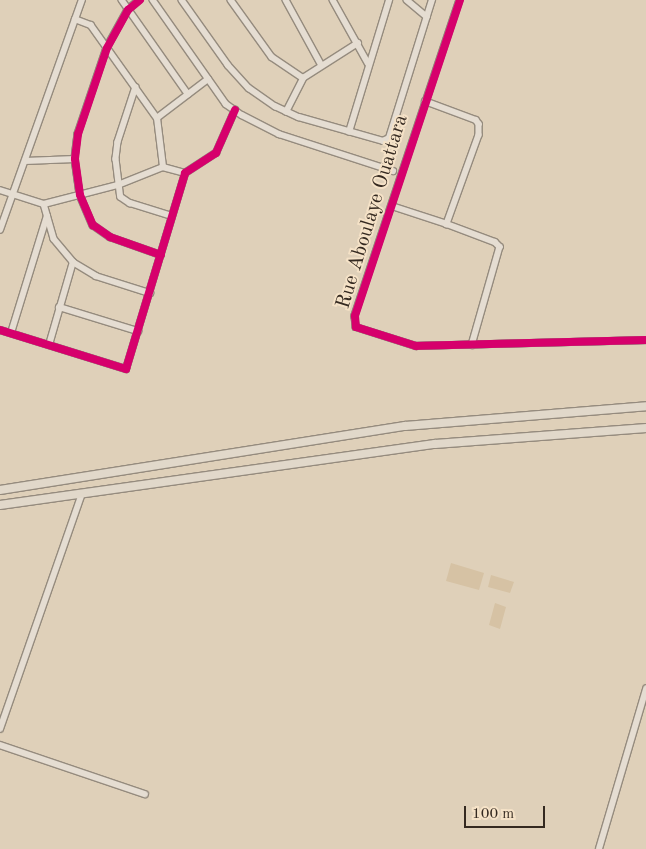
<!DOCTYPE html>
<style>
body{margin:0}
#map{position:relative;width:646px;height:849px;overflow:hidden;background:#dfd0b9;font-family:"Old Standard TT",serif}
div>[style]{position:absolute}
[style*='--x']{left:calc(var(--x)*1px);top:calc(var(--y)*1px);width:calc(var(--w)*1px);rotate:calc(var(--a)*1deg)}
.green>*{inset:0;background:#d6c2a4}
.roads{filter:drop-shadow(1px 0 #958b7e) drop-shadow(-1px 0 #958b7e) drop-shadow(0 1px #958b7e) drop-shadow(0 -1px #958b7e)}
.minor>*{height:5.5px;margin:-2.75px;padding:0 2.75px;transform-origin:2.75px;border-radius:2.75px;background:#e5ddd2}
.highway>*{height:8px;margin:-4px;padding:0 4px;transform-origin:4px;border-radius:4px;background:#e1d8ca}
.cycleway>*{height:8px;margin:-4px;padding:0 4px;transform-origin:4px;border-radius:4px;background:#d6006c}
span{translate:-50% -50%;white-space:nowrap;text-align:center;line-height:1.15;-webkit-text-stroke:4px #f5e2c7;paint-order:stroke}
.street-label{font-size:20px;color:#342920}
.scale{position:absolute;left:464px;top:806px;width:81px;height:22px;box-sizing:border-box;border:2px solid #342920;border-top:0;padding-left:6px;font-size:15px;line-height:18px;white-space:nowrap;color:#342920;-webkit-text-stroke:4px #f5e2c7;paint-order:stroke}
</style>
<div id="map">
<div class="green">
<div style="clip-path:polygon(451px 563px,484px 573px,479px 590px,446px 581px)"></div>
<div style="clip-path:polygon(491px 575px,514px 582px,510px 593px,488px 587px)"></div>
<div style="clip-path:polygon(495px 603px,506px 607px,500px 629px,489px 625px)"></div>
</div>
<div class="roads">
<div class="minor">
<div style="--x:122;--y:0;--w:115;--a:54.9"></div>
<div style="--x:140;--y:0;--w:16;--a:140"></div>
<div style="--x:128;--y:10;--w:43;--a:118.9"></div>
<div style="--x:107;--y:48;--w:91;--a:108.6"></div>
<div style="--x:78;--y:134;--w:25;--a:97"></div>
<div style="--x:75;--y:159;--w:36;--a:82"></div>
<div style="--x:80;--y:195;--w:33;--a:67"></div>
<div style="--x:93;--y:225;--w:21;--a:35"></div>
<div style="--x:110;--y:237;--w:54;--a:19.4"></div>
<div style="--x:153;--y:0;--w:127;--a:54.9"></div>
<div style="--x:226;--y:104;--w:19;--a:35"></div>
<div style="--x:242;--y:115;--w:42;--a:27.2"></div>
<div style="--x:279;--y:134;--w:120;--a:18"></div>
<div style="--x:182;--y:0;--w:80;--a:54.7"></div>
<div style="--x:228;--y:65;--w:31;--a:48"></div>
<div style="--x:249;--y:88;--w:32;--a:35"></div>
<div style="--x:275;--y:106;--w:26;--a:25"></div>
<div style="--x:299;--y:117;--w:87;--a:15.9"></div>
<div style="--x:383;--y:141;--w:7;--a:-27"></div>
<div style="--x:389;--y:138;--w:145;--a:-72.7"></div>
<div style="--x:231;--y:0;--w:70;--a:54.3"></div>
<div style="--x:272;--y:57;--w:37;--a:34"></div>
<div style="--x:286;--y:0;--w:73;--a:61.3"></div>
<div style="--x:333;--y:0;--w:72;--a:60.9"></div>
<div style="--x:407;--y:0;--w:26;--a:40"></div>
<div style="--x:460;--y:0;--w:333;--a:108.4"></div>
<div style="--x:355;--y:316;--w:11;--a:85"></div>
<div style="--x:356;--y:327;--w:63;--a:17.6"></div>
<div style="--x:416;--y:346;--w:230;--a:-1.5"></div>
<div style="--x:75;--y:19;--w:17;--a:21"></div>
<div style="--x:91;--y:25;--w:114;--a:54.6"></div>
<div style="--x:136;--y:87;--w:58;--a:108.1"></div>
<div style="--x:118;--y:142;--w:17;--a:97"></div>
<div style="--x:116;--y:159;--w:38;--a:83"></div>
<div style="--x:121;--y:197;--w:11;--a:34"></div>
<div style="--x:130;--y:203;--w:44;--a:17.2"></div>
<div style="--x:425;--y:101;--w:54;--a:20.4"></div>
<div style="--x:476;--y:120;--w:5;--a:53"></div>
<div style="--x:479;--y:124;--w:11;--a:90"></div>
<div style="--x:479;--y:135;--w:95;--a:109.8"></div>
<div style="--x:447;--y:224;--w:51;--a:20.6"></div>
<div style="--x:495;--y:242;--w:7;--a:45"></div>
<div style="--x:500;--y:247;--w:102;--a:105.9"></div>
<div style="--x:286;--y:112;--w:38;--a:-63"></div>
<div style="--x:303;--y:78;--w:65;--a:-32.5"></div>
<div style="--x:349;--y:132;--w:138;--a:-73.1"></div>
<div style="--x:25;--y:161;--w:50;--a:-2.3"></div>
<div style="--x:163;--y:167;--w:49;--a:-97"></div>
<div style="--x:157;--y:118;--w:64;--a:-37.4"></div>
<div style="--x:0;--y:190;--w:46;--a:17.7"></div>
<div style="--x:44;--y:204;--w:76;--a:-14.4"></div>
<div style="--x:118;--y:185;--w:48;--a:-21.8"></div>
<div style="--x:163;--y:167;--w:23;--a:15"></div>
<div style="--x:44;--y:204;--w:36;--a:74"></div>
<div style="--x:54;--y:239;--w:30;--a:50"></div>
<div style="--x:73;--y:262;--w:27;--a:31"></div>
<div style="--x:96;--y:276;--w:57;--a:17.5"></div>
<div style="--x:392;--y:206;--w:58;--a:18.1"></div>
<div style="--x:0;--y:230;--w:244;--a:-70.4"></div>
<div style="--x:59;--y:307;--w:83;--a:16.9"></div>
<div style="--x:0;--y:330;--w:132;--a:17.2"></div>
<div style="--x:126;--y:369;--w:205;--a:-73.2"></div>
<div style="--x:185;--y:173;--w:37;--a:-33"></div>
<div style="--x:216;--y:153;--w:47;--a:-66.2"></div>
<div style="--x:11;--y:333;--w:122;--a:-72.9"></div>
<div style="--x:49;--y:345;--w:86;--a:-73.9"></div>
<div style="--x:0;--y:729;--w:249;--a:-70.8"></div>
<div style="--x:0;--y:745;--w:153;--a:18.7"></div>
<div style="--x:599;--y:849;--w:167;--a:-73.6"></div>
</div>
<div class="highway">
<div style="--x:0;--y:490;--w:410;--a:-9"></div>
<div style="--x:405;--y:426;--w:242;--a:-4.7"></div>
<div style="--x:0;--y:505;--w:439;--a:-8"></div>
<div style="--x:435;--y:444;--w:212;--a:-4.3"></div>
</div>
</div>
<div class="cycleway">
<div style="--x:140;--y:0;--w:16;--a:140"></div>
<div style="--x:128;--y:10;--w:43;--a:118.9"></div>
<div style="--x:107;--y:48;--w:91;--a:108.6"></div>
<div style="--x:78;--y:134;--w:25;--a:97"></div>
<div style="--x:75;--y:159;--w:36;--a:82"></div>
<div style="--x:80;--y:195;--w:33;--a:67"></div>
<div style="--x:93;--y:225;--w:21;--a:35"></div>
<div style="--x:110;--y:237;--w:54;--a:19.4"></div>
<div style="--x:460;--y:0;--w:333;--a:108.4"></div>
<div style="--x:355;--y:316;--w:11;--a:85"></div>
<div style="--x:356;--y:327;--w:63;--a:17.6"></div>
<div style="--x:416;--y:346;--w:230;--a:-1.5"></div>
<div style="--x:0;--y:330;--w:132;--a:17.2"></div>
<div style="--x:126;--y:369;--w:205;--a:-73.2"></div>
<div style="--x:185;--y:173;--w:37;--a:-33"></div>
<div style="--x:216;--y:153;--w:47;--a:-66.2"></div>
</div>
<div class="street-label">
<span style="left:373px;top:212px;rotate:-73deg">Rue Aboulaye Ouattara</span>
</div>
<div class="scale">100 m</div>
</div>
